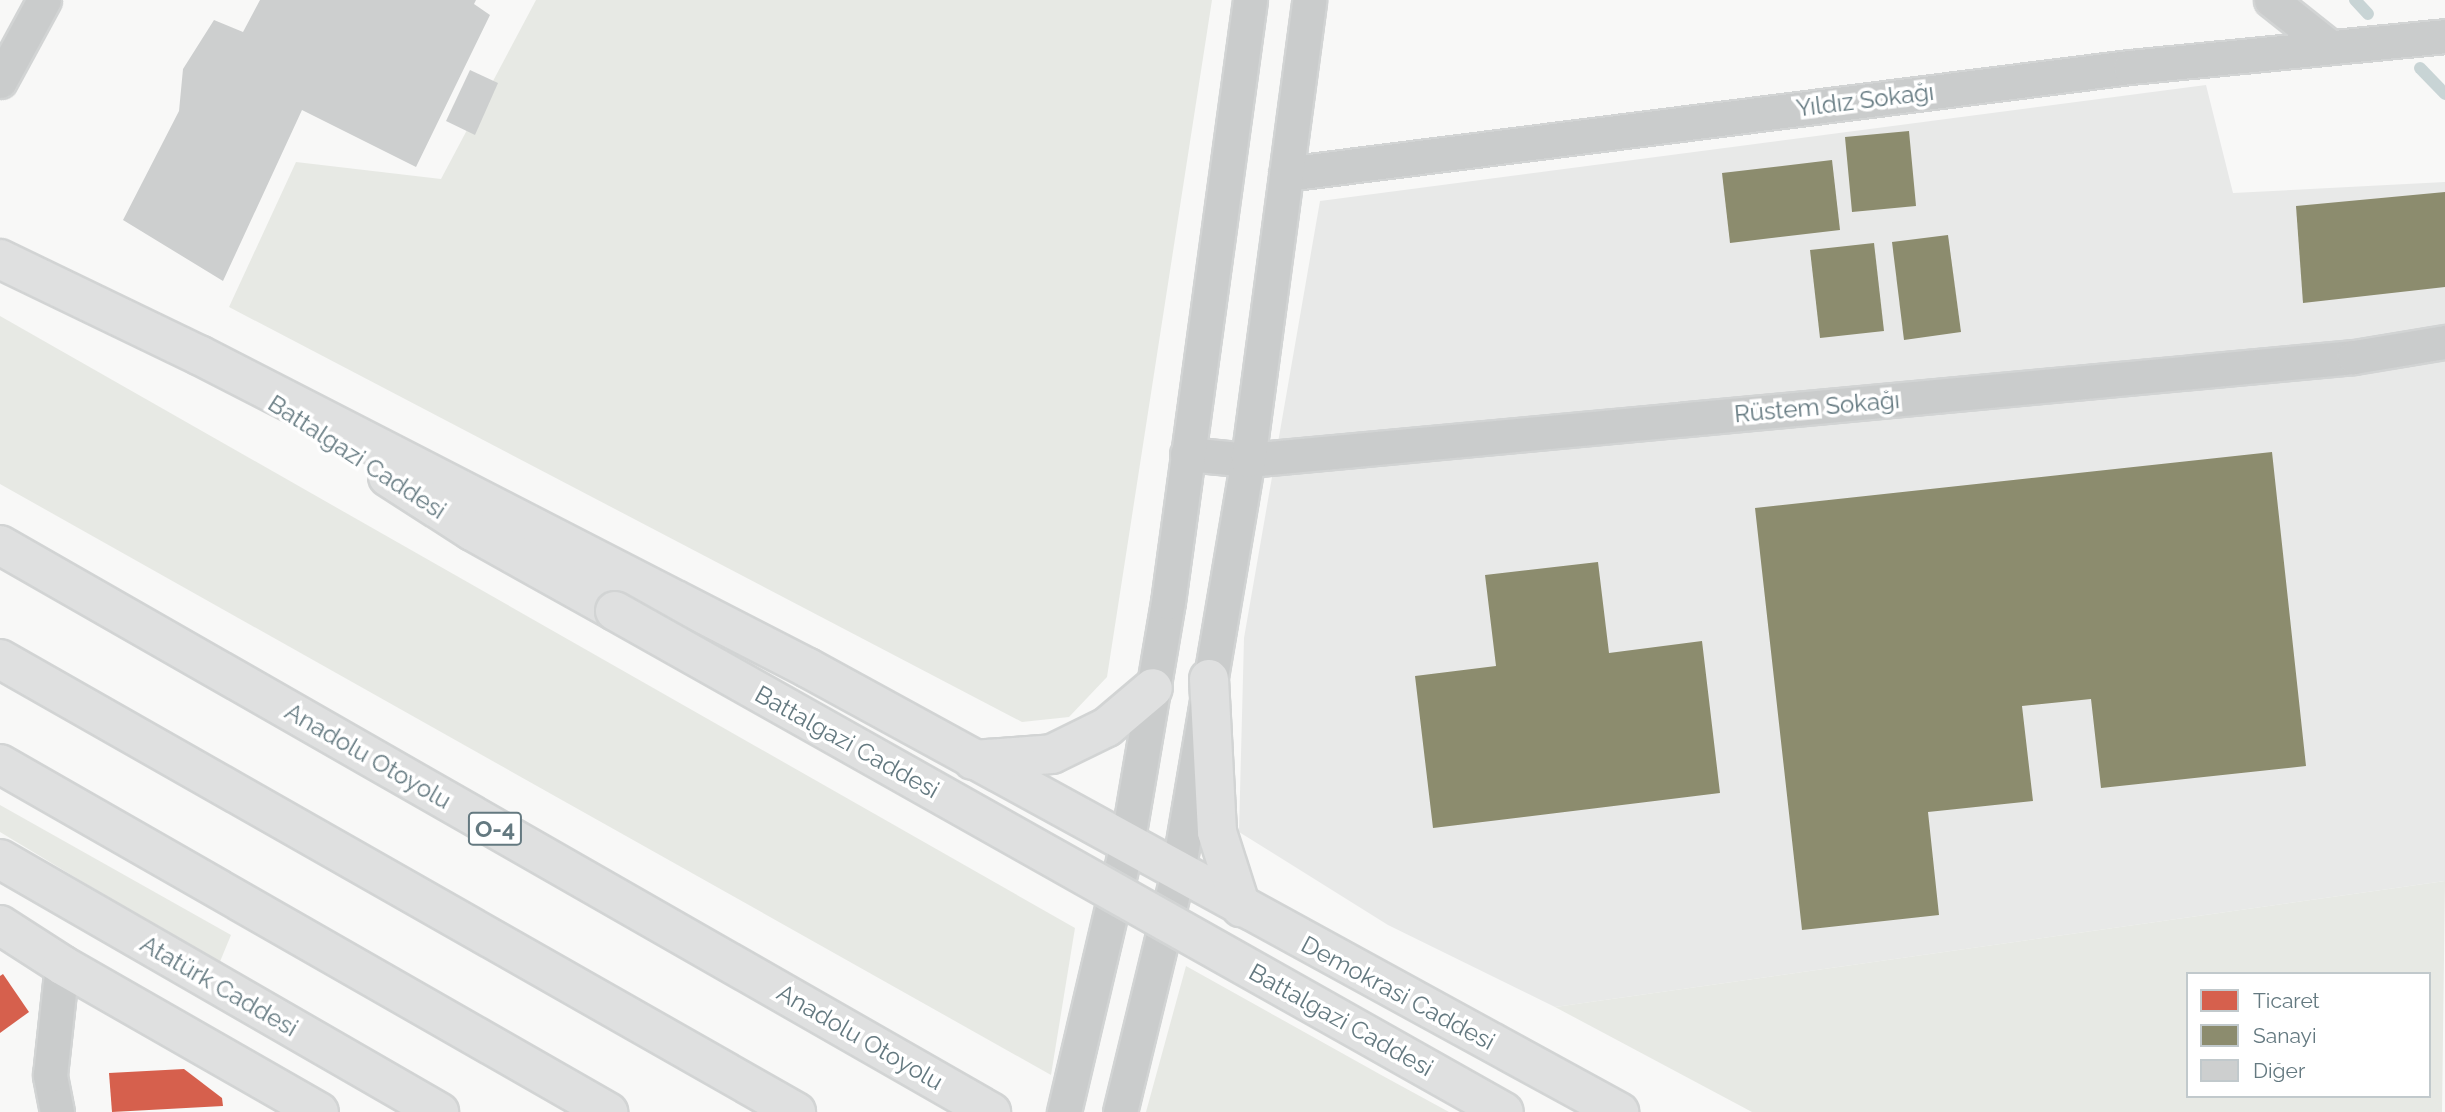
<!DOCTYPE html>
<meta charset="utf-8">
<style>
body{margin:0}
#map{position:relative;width:2445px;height:1112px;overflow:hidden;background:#f8f8f7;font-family:Raleway,sans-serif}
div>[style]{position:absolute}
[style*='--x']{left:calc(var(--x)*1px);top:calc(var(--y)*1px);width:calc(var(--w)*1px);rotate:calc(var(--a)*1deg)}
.built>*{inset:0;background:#e8e9e8}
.green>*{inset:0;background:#e7e9e4}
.shops>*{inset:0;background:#d6604d}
.industry>*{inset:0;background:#8c8c6e}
.stream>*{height:12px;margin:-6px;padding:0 6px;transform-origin:6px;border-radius:6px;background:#c8d4d5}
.building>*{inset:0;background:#cdcfcf}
.roads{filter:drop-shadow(2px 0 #d2d4d4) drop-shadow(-2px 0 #d2d4d4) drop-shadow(0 2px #d2d4d4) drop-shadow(0 -2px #d2d4d4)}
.street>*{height:33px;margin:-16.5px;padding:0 16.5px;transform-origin:16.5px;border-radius:16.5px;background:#cacccc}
.secondary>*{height:38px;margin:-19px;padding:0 19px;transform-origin:19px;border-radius:19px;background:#dfe0e0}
.highway>*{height:38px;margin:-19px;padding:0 19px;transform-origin:19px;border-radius:19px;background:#dfe0e0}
.bridges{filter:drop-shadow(2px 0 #d2d4d4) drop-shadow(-2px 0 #d2d4d4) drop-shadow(0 2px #d2d4d4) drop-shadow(0 -2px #d2d4d4)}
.secondary-bridge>*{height:38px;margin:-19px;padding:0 19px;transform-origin:19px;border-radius:19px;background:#dfe0e0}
span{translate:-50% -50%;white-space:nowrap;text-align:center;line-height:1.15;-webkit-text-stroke:7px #fff;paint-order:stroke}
.shield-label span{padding:2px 5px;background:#fff;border:2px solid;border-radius:5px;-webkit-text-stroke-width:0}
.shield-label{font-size:23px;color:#647980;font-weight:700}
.street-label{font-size:24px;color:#647980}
.legend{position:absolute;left:2186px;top:972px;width:245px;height:126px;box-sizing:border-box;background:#fff;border:2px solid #c1c9cc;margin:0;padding:9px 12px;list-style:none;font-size:21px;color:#647980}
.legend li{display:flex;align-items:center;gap:14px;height:35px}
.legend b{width:35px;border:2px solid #c1c9cc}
</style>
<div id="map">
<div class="built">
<div style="clip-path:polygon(2206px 85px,2233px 193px,2445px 182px,2445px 881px,1555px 1007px,1388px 925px,1239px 832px,1244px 638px,1320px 201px)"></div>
</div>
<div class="green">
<div style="clip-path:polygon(536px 0,1212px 0,1107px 677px,1069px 717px,1022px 722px,229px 307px,296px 162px,441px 179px)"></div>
<div style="clip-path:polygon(0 316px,1075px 928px,1051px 1075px,0 484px)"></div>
<div style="clip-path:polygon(0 805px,231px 935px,219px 964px,0 832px)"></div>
<div style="clip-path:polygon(evenodd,2445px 881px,2442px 1112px,1752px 1112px,1555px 1007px,2445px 881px,2188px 974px,2429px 974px,2429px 1096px,2188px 1096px,2188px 974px)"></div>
<div style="clip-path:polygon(1186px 966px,1383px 1076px,1449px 1112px,1146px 1112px)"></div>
</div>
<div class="shops">
<div style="clip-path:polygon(3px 974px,29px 1012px,0 1033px,0 976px)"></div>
<div style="clip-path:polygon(184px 1069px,222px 1098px,223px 1106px,112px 1112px,109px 1073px)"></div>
</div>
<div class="industry">
<div style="clip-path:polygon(1909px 131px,1916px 206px,1852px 212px,1845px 137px)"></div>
<div style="clip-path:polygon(1832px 160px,1840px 230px,1730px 243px,1722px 173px)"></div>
<div style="clip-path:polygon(2445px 192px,2445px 287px,2303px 303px,2296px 206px)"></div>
<div style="clip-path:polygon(1948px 235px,1961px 332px,1904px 340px,1892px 242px)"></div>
<div style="clip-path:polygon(1874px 243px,1884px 331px,1820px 338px,1810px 250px)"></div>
<div style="clip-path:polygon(2272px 452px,2306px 766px,2101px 788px,2091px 699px,2022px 706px,2033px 801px,1928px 812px,1939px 915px,1802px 930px,1755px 508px)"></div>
<div style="clip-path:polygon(1598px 562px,1609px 653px,1702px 641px,1720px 793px,1433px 828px,1415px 676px,1496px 666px,1485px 575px)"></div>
</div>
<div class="stream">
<div style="--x:2355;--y:0;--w:19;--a:47"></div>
<div style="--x:2420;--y:68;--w:36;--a:46"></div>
</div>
<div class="building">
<div style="clip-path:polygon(260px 0,476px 0,474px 4px,490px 15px,416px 167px,302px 110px,223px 281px,123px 220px,179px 111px,183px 69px,214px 20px,243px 32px)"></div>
<div style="clip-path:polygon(470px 70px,498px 83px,475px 135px,446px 121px)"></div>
</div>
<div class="roads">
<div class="street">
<div style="--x:2271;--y:0;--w:75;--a:38.5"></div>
<div style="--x:0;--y:81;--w:92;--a:-61.5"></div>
<div style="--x:1286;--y:174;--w:851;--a:-7.23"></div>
<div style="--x:2130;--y:67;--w:317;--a:-5.6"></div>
<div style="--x:1187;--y:454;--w:61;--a:5.6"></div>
<div style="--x:1248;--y:460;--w:1111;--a:-5.32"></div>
<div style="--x:2354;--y:357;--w:92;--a:-9.4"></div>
<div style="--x:57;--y:1112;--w:38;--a:-101"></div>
<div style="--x:50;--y:1075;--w:111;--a:-83.8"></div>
<div style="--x:1064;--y:1112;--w:275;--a:-76.8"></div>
<div style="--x:1127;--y:844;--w:245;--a:-80.4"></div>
<div style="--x:1168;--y:602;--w:608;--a:-82.24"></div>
<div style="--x:1120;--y:1112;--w:247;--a:-76.4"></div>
<div style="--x:1178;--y:872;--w:418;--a:-80.4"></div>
<div style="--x:1248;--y:460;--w:464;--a:-82.4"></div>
</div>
<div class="secondary">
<div style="--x:0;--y:259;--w:221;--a:25.8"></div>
<div style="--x:199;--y:355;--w:685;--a:27.2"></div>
<div style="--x:808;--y:668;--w:925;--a:28.7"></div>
<div style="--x:388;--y:477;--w:100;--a:32.7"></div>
<div style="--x:472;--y:531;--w:164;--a:29.2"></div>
<div style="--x:1209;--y:679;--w:153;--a:87"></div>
<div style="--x:1217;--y:832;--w:79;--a:72.3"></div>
<div style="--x:973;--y:760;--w:79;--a:-4.3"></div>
<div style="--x:1052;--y:754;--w:61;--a:-26.1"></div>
<div style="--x:1107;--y:727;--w:60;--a:-40.3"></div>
<div style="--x:0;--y:859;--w:507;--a:29.96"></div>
<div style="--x:0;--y:925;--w:74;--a:32.8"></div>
<div style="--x:62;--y:965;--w:296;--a:29.8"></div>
</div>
<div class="highway">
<div style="--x:0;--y:545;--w:1142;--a:29.78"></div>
<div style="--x:0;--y:659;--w:916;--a:29.64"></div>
<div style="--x:0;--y:764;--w:701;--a:29.79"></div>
</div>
</div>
<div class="bridges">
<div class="secondary-bridge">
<div style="--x:615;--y:611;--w:1020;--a:29.4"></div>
</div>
</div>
<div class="shield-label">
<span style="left:495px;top:829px">O-4</span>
</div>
<div class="street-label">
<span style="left:1865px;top:100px;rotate:-7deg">Yıldız Sokağı</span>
<span style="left:1817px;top:407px;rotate:-5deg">Rüstem Sokağı</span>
<span style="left:357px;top:457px;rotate:33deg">Battalgazi Caddesi</span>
<span style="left:847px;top:742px;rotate:29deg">Battalgazi Caddesi</span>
<span style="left:368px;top:756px;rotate:30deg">Anadolu Otoyolu</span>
<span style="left:219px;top:986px;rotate:30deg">Atatürk Caddesi</span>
<span style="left:1398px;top:993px;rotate:28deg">Demokrasi Caddesi</span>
<span style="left:1341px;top:1020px;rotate:29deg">Battalgazi Caddesi</span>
<span style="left:860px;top:1037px;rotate:30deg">Anadolu Otoyolu</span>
</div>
<ul class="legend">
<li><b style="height:19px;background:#d6604d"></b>Ticaret</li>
<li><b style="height:19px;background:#8c8c6e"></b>Sanayi</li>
<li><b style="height:19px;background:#cdcfcf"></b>Diğer</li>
</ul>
</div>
